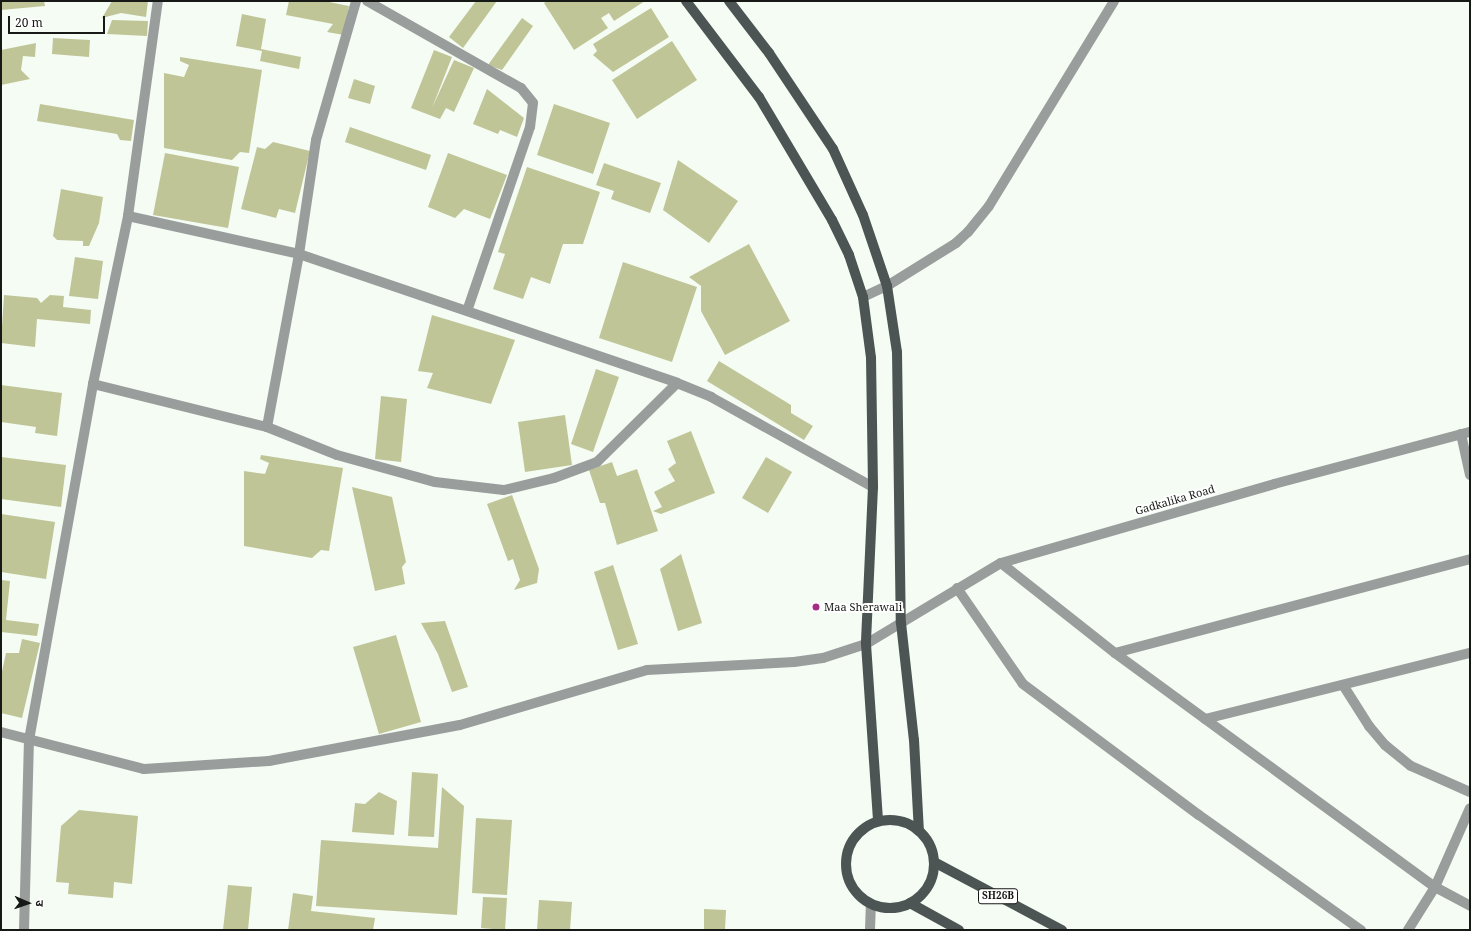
<!DOCTYPE html>
<meta charset="utf-8">
<style>
body{margin:0}
#map{position:relative;width:1471px;height:931px;overflow:hidden;background:#f4fcf4;font-family:"Noto Serif","Noto Sans Devanagari",serif}
div>[style]{position:absolute}
[style*='--x']{left:calc(var(--x)*1px);top:calc(var(--y)*1px);width:calc(var(--w)*1px);rotate:calc(var(--a)*1deg)}
.building>*{inset:0;background:#c0c597}
.service>*{height:10px;margin:-5px;padding:0 5px;transform-origin:5px;border-radius:5px;background:#999e9d}
.minor>*{height:10px;margin:-5px;padding:0 5px;transform-origin:5px;border-radius:5px;background:#999e9d}
.tertiary>*{height:10px;margin:-5px;padding:0 5px;transform-origin:5px;border-radius:5px;background:#999e9d}
.primary>*{height:10px;margin:-5px;padding:0 5px;transform-origin:5px;border-radius:5px;background:#4c5553}
.primary>.ring{margin:-5px;padding:0;box-sizing:content-box;background:none;border:10px solid #4c5553;border-radius:50%}
.dots>*{width:11px;height:11px;translate:-50% -50%;box-sizing:border-box;border:2px solid #fff;border-radius:50%}
span{translate:-50% -50%;white-space:nowrap;text-align:center;line-height:1.15;-webkit-text-stroke:4px #fff;paint-order:stroke}
.shield-label span{padding:1px 3px;background:#fff;border:1px solid;border-radius:3px;-webkit-text-stroke-width:0}
.shield-label{font-size:10px;color:#161916;font-weight:700}
.street-label{font-size:11px;color:#161916}
.poi-label{font-size:11px;color:#161916}
.left{translate:0 -50%;text-align:left}
.frame{position:absolute;inset:0;border:2px solid #161916;pointer-events:none}
.north{position:absolute;left:8px;top:883px;width:40px;height:40px;-webkit-text-stroke:3px #fff;paint-order:stroke;rotate:92deg;font-size:11px;font-weight:700;line-height:16px;text-align:center;color:#161916}
.north::after{content:'';display:block;margin:auto;width:14px;height:18px;background:#161916;clip-path:polygon(50% 0,100% 100%,50% 72%,0 100%)}
.scale{position:absolute;left:8px;top:16px;width:97px;height:18px;box-sizing:border-box;border:2px solid #161916;border-top:0;padding-left:5px;font-size:12px;line-height:14px;white-space:nowrap;color:#161916;-webkit-text-stroke:3px #fff;paint-order:stroke}
</style>
<div id="map">
<div class="building">
<div style="clip-path:polygon(1px 1px,44px 1px,45px 6px,1px 10px)"></div>
<div style="clip-path:polygon(112px 1px,148px 1px,146px 17px,121px 13px,102px 18px)"></div>
<div style="clip-path:polygon(289px 1px,324px 1px,349px 6px,344px 35px,327px 32px,333px 24px,286px 15px)"></div>
<div style="clip-path:polygon(476px 1px,497px 1px,463px 48px,449px 37px)"></div>
<div style="clip-path:polygon(547px 1px,645px 1px,614px 21px,609px 13px,601px 18px,608px 28px,574px 50px,544px 3px)"></div>
<div style="clip-path:polygon(651px 8px,669px 37px,613px 72px,593px 55px,597px 51px,593px 44px)"></div>
<div style="clip-path:polygon(242px 14px,266px 19px,261px 49px,301px 57px,299px 69px,260px 61px,262px 51px,236px 46px)"></div>
<div style="clip-path:polygon(522px 18px,533px 26px,502px 70px,488px 65px)"></div>
<div style="clip-path:polygon(112px 20px,148px 21px,147px 36px,107px 34px)"></div>
<div style="clip-path:polygon(53px 38px,90px 40px,89px 57px,52px 54px)"></div>
<div style="clip-path:polygon(672px 41px,697px 80px,637px 119px,612px 80px)"></div>
<div style="clip-path:polygon(36px 43px,35px 57px,23px 56px,21px 70px,30px 79px,1px 85px,1px 50px)"></div>
<div style="clip-path:polygon(434px 50px,452px 57px,432px 108px,454px 60px,474px 68px,454px 112px,446px 108px,440px 119px,411px 108px)"></div>
<div style="clip-path:polygon(180px 57px,262px 70px,249px 153px,240px 152px,232px 160px,164px 148px,164px 73px,184px 77px,189px 65px,180px 61px)"></div>
<div style="clip-path:polygon(354px 79px,375px 86px,370px 104px,348px 98px)"></div>
<div style="clip-path:polygon(487px 89px,524px 118px,517px 137px,500px 130px,498px 134px,473px 124px)"></div>
<div style="clip-path:polygon(40px 104px,134px 120px,131px 141px,120px 140px,117px 134px,37px 121px)"></div>
<div style="clip-path:polygon(554px 104px,610px 123px,593px 174px,537px 155px)"></div>
<div style="clip-path:polygon(350px 127px,431px 155px,426px 170px,345px 142px)"></div>
<div style="clip-path:polygon(273px 142px,310px 151px,295px 213px,279px 209px,276px 218px,241px 209px,257px 147px,265px 149px)"></div>
<div style="clip-path:polygon(165px 153px,239px 167px,228px 228px,153px 215px)"></div>
<div style="clip-path:polygon(448px 153px,507px 175px,490px 219px,464px 209px,455px 218px,428px 207px)"></div>
<div style="clip-path:polygon(678px 160px,738px 201px,709px 243px,663px 210px)"></div>
<div style="clip-path:polygon(604px 163px,661px 183px,650px 213px,611px 199px,614px 191px,596px 185px)"></div>
<div style="clip-path:polygon(527px 167px,600px 192px,583px 244px,563px 244px,550px 284px,531px 277px,523px 299px,493px 289px,505px 254px,498px 252px)"></div>
<div style="clip-path:polygon(61px 189px,103px 197px,99px 223px,89px 246px,83px 246px,83px 241px,57px 240px,53px 236px)"></div>
<div style="clip-path:polygon(749px 244px,790px 321px,725px 355px,701px 311px,701px 286px,689px 277px)"></div>
<div style="clip-path:polygon(75px 257px,103px 261px,98px 299px,69px 296px)"></div>
<div style="clip-path:polygon(623px 262px,697px 287px,672px 362px,599px 338px)"></div>
<div style="clip-path:polygon(4px 295px,37px 298px,41px 303px,50px 295px,64px 296px,63px 307px,91px 310px,90px 324px,37px 319px,35px 347px,1px 343px)"></div>
<div style="clip-path:polygon(432px 315px,515px 340px,491px 404px,427px 388px,433px 373px,418px 371px)"></div>
<div style="clip-path:polygon(719px 361px,791px 405px,791px 413px,813px 426px,804px 440px,707px 381px)"></div>
<div style="clip-path:polygon(596px 369px,619px 377px,593px 452px,571px 444px)"></div>
<div style="clip-path:polygon(1px 385px,62px 393px,57px 436px,35px 433px,36px 427px,1px 422px)"></div>
<div style="clip-path:polygon(381px 396px,407px 399px,401px 462px,375px 459px)"></div>
<div style="clip-path:polygon(565px 415px,572px 465px,525px 472px,518px 422px)"></div>
<div style="clip-path:polygon(691px 431px,715px 493px,661px 514px,653px 511px,662px 507px,654px 492px,675px 481px,668px 469px,676px 463px,667px 441px)"></div>
<div style="clip-path:polygon(261px 455px,343px 468px,329px 551px,321px 550px,312px 558px,244px 546px,244px 471px,265px 474px,269px 463px,260px 459px)"></div>
<div style="clip-path:polygon(1px 457px,66px 465px,61px 507px,1px 499px)"></div>
<div style="clip-path:polygon(766px 457px,792px 472px,768px 513px,742px 498px)"></div>
<div style="clip-path:polygon(612px 462px,617px 476px,637px 469px,658px 531px,617px 545px,605px 503px,600px 503px,589px 470px)"></div>
<div style="clip-path:polygon(352px 487px,392px 497px,406px 562px,402px 567px,405px 584px,375px 591px)"></div>
<div style="clip-path:polygon(512px 495px,539px 569px,537px 583px,514px 590px,520px 580px,513px 559px,508px 561px,487px 504px)"></div>
<div style="clip-path:polygon(1px 514px,55px 522px,46px 579px,1px 572px)"></div>
<div style="clip-path:polygon(681px 554px,702px 623px,678px 631px,660px 569px)"></div>
<div style="clip-path:polygon(613px 565px,638px 644px,618px 650px,594px 572px)"></div>
<div style="clip-path:polygon(1px 580px,10px 581px,6px 620px,39px 624px,37px 636px,1px 632px)"></div>
<div style="clip-path:polygon(445px 621px,468px 687px,452px 692px,438px 654px,421px 623px)"></div>
<div style="clip-path:polygon(396px 635px,421px 722px,379px 734px,353px 647px)"></div>
<div style="clip-path:polygon(22px 639px,40px 643px,22px 718px,1px 713px,1px 676px,6px 653px,19px 653px)"></div>
<div style="clip-path:polygon(412px 772px,438px 774px,434px 837px,408px 836px)"></div>
<div style="clip-path:polygon(442px 787px,464px 806px,457px 915px,316px 906px,321px 840px,438px 848px)"></div>
<div style="clip-path:polygon(379px 792px,397px 801px,394px 835px,352px 832px,355px 803px,365px 804px)"></div>
<div style="clip-path:polygon(79px 810px,138px 816px,132px 884px,114px 882px,113px 898px,68px 894px,69px 883px,56px 882px,61px 826px)"></div>
<div style="clip-path:polygon(476px 818px,512px 820px,507px 895px,472px 893px)"></div>
<div style="clip-path:polygon(228px 885px,252px 887px,248px 930px,223px 930px)"></div>
<div style="clip-path:polygon(293px 893px,313px 896px,311px 911px,375px 918px,373px 930px,288px 930px)"></div>
<div style="clip-path:polygon(483px 897px,507px 898px,505px 930px,481px 928px)"></div>
<div style="clip-path:polygon(539px 900px,572px 902px,570px 930px,537px 930px)"></div>
<div style="clip-path:polygon(704px 909px,726px 910px,725px 930px,704px 930px)"></div>
</div>
<div class="service">
<div style="--x:863;--y:297;--w:26;--a:-25"></div>
<div style="--x:887;--y:286;--w:81;--a:-31.9"></div>
<div style="--x:956;--y:243;--w:16;--a:-43"></div>
<div style="--x:968;--y:232;--w:33;--a:-51"></div>
<div style="--x:989;--y:206;--w:240;--a:-58.6"></div>
</div>
<div class="minor">
<div style="--x:367;--y:1;--w:177;--a:29.5"></div>
<div style="--x:521;--y:88;--w:19;--a:51"></div>
<div style="--x:533;--y:103;--w:24;--a:97"></div>
<div style="--x:530;--y:127;--w:194;--a:108.9"></div>
<div style="--x:128;--y:216;--w:175;--a:12.5"></div>
<div style="--x:299;--y:254;--w:399;--a:18.8"></div>
<div style="--x:677;--y:383;--w:37;--a:22"></div>
<div style="--x:711;--y:397;--w:185;--a:29.1"></div>
<div style="--x:93;--y:384;--w:179;--a:13.9"></div>
<div style="--x:267;--y:427;--w:75;--a:21.8"></div>
<div style="--x:337;--y:455;--w:102;--a:15.4"></div>
<div style="--x:435;--y:482;--w:69;--a:6.6"></div>
<div style="--x:504;--y:490;--w:51;--a:-13.5"></div>
<div style="--x:554;--y:478;--w:46;--a:-20.4"></div>
<div style="--x:597;--y:462;--w:112;--a:-44.6"></div>
<div style="--x:267;--y:427;--w:176;--a:-79.5"></div>
<div style="--x:299;--y:254;--w:115;--a:-81.5"></div>
<div style="--x:316;--y:140;--w:145;--a:-73.9"></div>
<div style="--x:1461;--y:434;--w:42;--a:77.6"></div>
<div style="--x:1001;--y:563;--w:145;--a:38.3"></div>
<div style="--x:1115;--y:653;--w:396;--a:36.2"></div>
<div style="--x:1435;--y:887;--w:86;--a:-66.1"></div>
<div style="--x:957;--y:588;--w:116;--a:55.5"></div>
<div style="--x:1023;--y:684;--w:219;--a:36.7"></div>
<div style="--x:1199;--y:815;--w:199;--a:35.4"></div>
<div style="--x:1115;--y:653;--w:367;--a:-14.8"></div>
<div style="--x:1343;--y:685;--w:49;--a:57.6"></div>
<div style="--x:1369;--y:726;--w:25;--a:50"></div>
<div style="--x:1385;--y:745;--w:33;--a:39"></div>
<div style="--x:1411;--y:766;--w:64;--a:23.8"></div>
<div style="--x:1205;--y:719;--w:273;--a:-14"></div>
<div style="--x:1408;--y:930;--w:51;--a:-57.9"></div>
<div style="--x:1435;--y:887;--w:40;--a:28"></div>
</div>
<div class="tertiary">
<div style="--x:1;--y:732;--w:148;--a:14.5"></div>
<div style="--x:144;--y:769;--w:125;--a:-3.7"></div>
<div style="--x:269;--y:761;--w:194;--a:-10.7"></div>
<div style="--x:460;--y:725;--w:195;--a:-16.4"></div>
<div style="--x:647;--y:670;--w:147;--a:-3.1"></div>
<div style="--x:794;--y:662;--w:29;--a:-8"></div>
<div style="--x:823;--y:658;--w:45;--a:-18"></div>
<div style="--x:866;--y:644;--w:157;--a:-31"></div>
<div style="--x:1001;--y:563;--w:284;--a:-16.1"></div>
<div style="--x:1274;--y:484;--w:203;--a:-14.9"></div>
<div style="--x:24;--y:930;--w:190;--a:-88.5"></div>
<div style="--x:29;--y:740;--w:362;--a:-79.8"></div>
<div style="--x:93;--y:384;--w:172;--a:-78.2"></div>
<div style="--x:128;--y:216;--w:217;--a:-82.1"></div>
<div style="--x:870;--y:930;--w:26;--a:-88"></div>
</div>
<div class="primary">
<div style="--x:686;--y:1;--w:121;--a:52.8"></div>
<div style="--x:759;--y:97;--w:143;--a:59.3"></div>
<div style="--x:832;--y:220;--w:39;--a:64"></div>
<div style="--x:849;--y:255;--w:44;--a:71.6"></div>
<div style="--x:863;--y:297;--w:62;--a:82.5"></div>
<div style="--x:871;--y:358;--w:129;--a:89.1"></div>
<div style="--x:873;--y:487;--w:157;--a:92.6"></div>
<div style="--x:866;--y:644;--w:177;--a:86.1"></div>
<div style="--x:729;--y:1;--w:66;--a:52.4"></div>
<div style="--x:769;--y:53;--w:115;--a:56.3"></div>
<div style="--x:833;--y:149;--w:72;--a:65.6"></div>
<div style="--x:863;--y:215;--w:75;--a:71.3"></div>
<div style="--x:887;--y:286;--w:67;--a:81.4"></div>
<div style="--x:897;--y:352;--w:271;--a:89.2"></div>
<div style="--x:901;--y:623;--w:118;--a:83.7"></div>
<div style="--x:914;--y:740;--w:91;--a:86.9"></div>
<div class="ring" style="left:846px;top:820px;width:78px;height:78px"></div>
<div style="--x:934;--y:862;--w:145;--a:28"></div>
<div style="--x:910;--y:903;--w:56;--a:28.9"></div>
</div>
<div class="dots">
<div style="left:816px;top:607px;background:#a62d84"></div>
</div>
<div class="shield-label">
<span style="left:998px;top:896px">SH26B</span>
</div>
<div class="street-label">
<span style="left:1175px;top:500px;rotate:-16deg">Gadkalika Road</span>
</div>
<div class="poi-label">
<span class="left" style="left:824px;top:607px">Maa Sherawali</span>
</div>
<div class="frame"></div>
<div class="north">उ</div>
<div class="scale">20 m</div>
</div>
